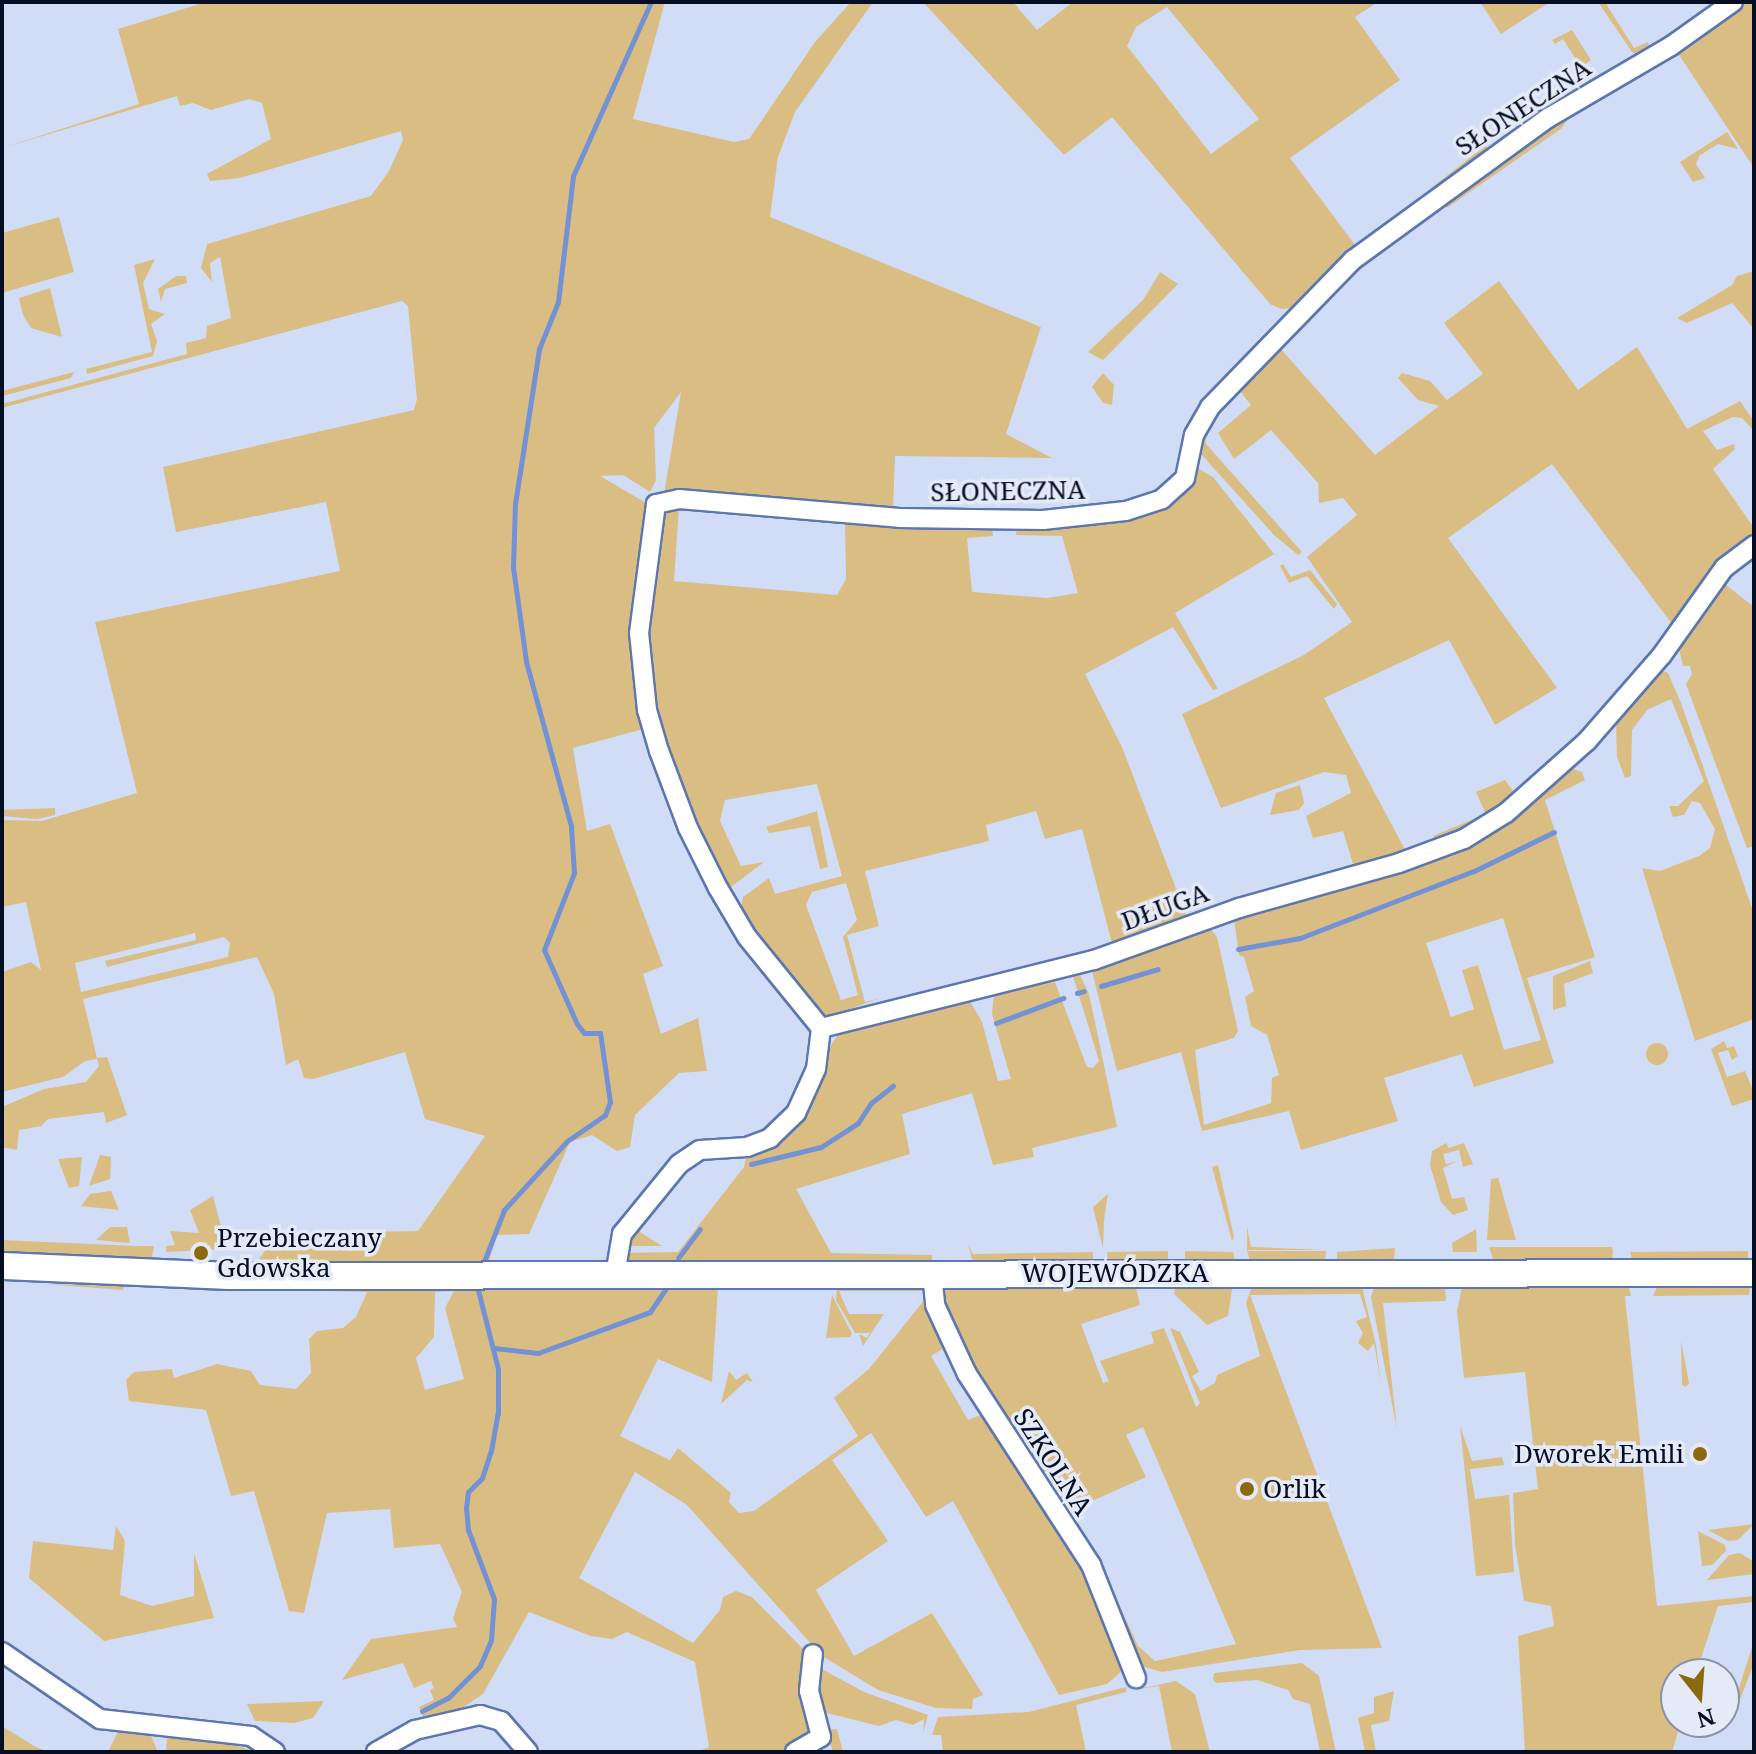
<!DOCTYPE html>
<meta charset="utf-8">
<style>
body{margin:0}
#map{position:relative;width:1756px;height:1754px;overflow:hidden;background:#d1ddf6;font-family:"Noto Serif",serif}
div>[style]{position:absolute}
[style*='--x']{left:calc(var(--x)*1px);top:calc(var(--y)*1px);width:calc(var(--w)*1px);rotate:calc(var(--a)*1deg)}
.green>*{inset:0;background:#dabd82}
.round{border-radius:50%}
.stream>*{height:5px;margin:-2.5px;padding:0 2.5px;transform-origin:2.5px;border-radius:2.5px;background:#7292d5}
.roads{filter:drop-shadow(2px 0 #5c77af) drop-shadow(-2px 0 #5c77af) drop-shadow(0 2px #5c77af) drop-shadow(0 -2px #5c77af)}
.street>*{height:18px;margin:-9px;padding:0 9px;transform-origin:9px;border-radius:9px;background:#fff}
.secondary>*{height:26px;margin:-13px;padding:0 13px;transform-origin:13px;border-radius:13px;background:#fff}
.dots>*{width:22px;height:22px;translate:-50% -50%;box-sizing:border-box;border:4px solid #e4eaf7;border-radius:50%}
span{translate:-50% -50%;white-space:nowrap;text-align:center;line-height:1.15;-webkit-text-stroke:7px #e4eaf7;paint-order:stroke}
.street-label{font-size:26px;color:#050e23}
.poi-label{font-size:26px;color:#050e23}
.left{translate:0 -50%;text-align:left}
.right{translate:-100% -50%;text-align:right}
.frame{position:absolute;inset:0;border:4px solid #050e23;pointer-events:none}
.north{position:absolute;left:1660px;top:1658px;width:80px;height:80px;box-sizing:border-box;background:#e4eaf7;border:2px solid #8b92a2;border-radius:50%;rotate:163deg;font-size:22px;font-weight:700;line-height:32px;text-align:center;color:#050e23}
.north::after{content:'';display:block;margin:auto;width:28px;height:36px;background:#8c690a;clip-path:polygon(50% 0,100% 100%,50% 72%,0 100%)}
</style>
<div id="map">
<div class="green">
<div style="clip-path:polygon(evenodd,206px 2px,665px 2px,633px 119px,734px 142px,749px 139px,815px 42px,851px 2px,873px 2px,795px 112px,778px 157px,770px 217px,1041px 327px,1006px 434px,1052px 458px,895px 456px,893px 507px,903px 508px,902px 513px,664px 494px,681px 392px,654px 428px,656px 480px,650px 492px,623px 475px,600px 476px,648px 504px,647px 728px,573px 748px,587px 831px,610px 824px,663px 966px,643px 974px,661px 1034px,698px 1018px,707px 1071px,679px 1073px,635px 1115px,630px 1147px,617px 1151px,592px 1135px,570px 1142px,529px 1234px,497px 1235px,488px 1264px,296px 1264px,259px 1259px,266px 1249px,304px 1244px,320px 1233px,418px 1231px,485px 1136px,425px 1119px,405px 1052px,313px 1079px,304px 1078px,298px 1059px,286px 1065px,274px 994px,257px 957px,83px 999px,97px 1058px,107px 1057px,127px 1115px,106px 1123px,104px 1112px,48px 1119px,41px 1126px,19px 1130px,17px 1150px,2px 1147px,2px 1107px,44px 1089px,86px 1082px,99px 1066px,97px 1059px,85px 1061px,63px 1077px,2px 1092px,2px 972px,31px 962px,41px 970px,26px 902px,2px 907px,2px 820px,42px 821px,137px 793px,95px 622px,340px 571px,326px 502px,176px 532px,163px 467px,414px 410px,417px 399px,408px 306px,402px 301px,2px 408px,2px 404px,187px 354px,186px 343px,206px 338px,207px 326px,231px 318px,220px 257px,210px 263px,212px 282px,201px 268px,207px 244px,371px 196px,389px 171px,403px 140px,401px 131px,240px 178px,210px 181px,207px 174px,271px 139px,262px 103px,249px 99px,211px 110px,193px 103px,180px 106px,177px 96px,2px 148px,139px 104px,118px 29px,206px 2px,195px 933px,196px 940px,105px 961px,107px 967px,224px 937px,230px 943px,228px 957px,81px 992px,75px 963px,195px 933px)"></div>
<div style="clip-path:polygon(evenodd,923px 2px,1013px 2px,1037px 30px,1073px 2px,1378px 2px,1355px 17px,1400px 80px,1290px 158px,1358px 249px,1299px 307px,1281px 309px,1270px 304px,1112px 117px,1064px 155px,923px 2px,1167px 7px,1259px 119px,1211px 154px,1127px 46px,1136px 27px,1167px 7px)"></div>
<div style="clip-path:polygon(1480px 2px,1550px 2px,1501px 34px)"></div>
<div style="clip-path:polygon(1598px 2px,1605px 2px,1634px 48px,1648px 42px,1650px 48px,1640px 56px,1632px 52px)"></div>
<div style="clip-path:polygon(1741px 2px,1754px 2px,1754px 168px,1675px 49px)"></div>
<div style="clip-path:polygon(1572px 30px,1591px 60px,1581px 67px,1563px 39px,1555px 44px,1552px 40px)"></div>
<div style="clip-path:polygon(1562px 115px,1567px 120px,1562px 128px,1447px 208px,1442px 202px)"></div>
<div style="clip-path:polygon(1727px 132px,1738px 149px,1718px 144px,1700px 155px,1696px 164px,1705px 178px,1693px 182px,1680px 162px)"></div>
<div style="clip-path:polygon(1486px 145px,1488px 149px,1462px 171px,1430px 189px)"></div>
<div style="clip-path:polygon(59px 217px,74px 272px,2px 293px,2px 233px)"></div>
<div style="clip-path:polygon(155px 259px,143px 283px,149px 309px,165px 314px,151px 324px,157px 341px,153px 356px,87px 374px,86px 369px,152px 352px,134px 265px)"></div>
<div style="clip-path:polygon(1754px 271px,1754px 329px,1732px 303px,1687px 323px,1677px 318px,1732px 285px,1737px 276px)"></div>
<div style="clip-path:polygon(1160px 272px,1178px 284px,1103px 360px,1088px 352px,1143px 300px)"></div>
<div style="clip-path:polygon(176px 276px,186px 276px,187px 283px,165px 289px,161px 302px,158px 289px)"></div>
<div style="clip-path:polygon(1499px 281px,1578px 390px,1637px 347px,1687px 429px,1740px 401px,1754px 421px,1754px 431px,1742px 418px,1733px 417px,1703px 431px,1717px 450px,1734px 444px,1735px 449px,1713px 469px,1754px 528px,1754px 537px,1675px 628px,1552px 464px,1448px 538px,1557px 688px,1495px 725px,1449px 640px,1324px 698px,1408px 855px,1315px 881px,1309px 878px,1353px 864px,1343px 831px,1313px 838px,1306px 816px,1351px 793px,1346px 775px,1324px 772px,1221px 808px,1182px 714px,1304px 655px,1352px 622px,1307px 557px,1357px 515px,1343px 498px,1319px 503px,1318px 483px,1271px 430px,1234px 459px,1218px 433px,1251px 405px,1236px 386px,1279px 347px,1375px 455px,1439px 406px,1418px 400px,1398px 378px,1402px 373px,1430px 381px,1447px 400px,1483px 374px,1444px 323px)"></div>
<div style="clip-path:polygon(50px 288px,62px 337px,31px 328px,23px 315px,19px 298px)"></div>
<div style="clip-path:polygon(74px 372px,71px 378px,2px 396px,2px 391px)"></div>
<div style="clip-path:polygon(1103px 373px,1114px 385px,1112px 405px,1103px 403px,1092px 387px)"></div>
<div style="clip-path:polygon(1205px 435px,1206px 444px,1302px 552px,1298px 555px,1274px 535px,1201px 454px,1200px 436px)"></div>
<div style="clip-path:polygon(evenodd,1196px 467px,1213px 477px,1274px 554px,1175px 613px,1218px 689px,1213px 690px,1173px 627px,1085px 674px,1122px 747px,1188px 920px,1113px 947px,1082px 829px,1045px 839px,1036px 811px,986px 825px,989px 841px,865px 871px,879px 926px,847px 935px,865px 1002px,880px 998px,820px 1020px,740px 915px,743px 897px,769px 878px,775px 894px,842px 876px,817px 784px,725px 800px,720px 821px,741px 866px,764px 862px,727px 890px,697px 836px,655px 718px,645px 640px,659px 519px,667px 509px,679px 506px,674px 581px,837px 595px,846px 579px,845px 521px,992px 527px,993px 536px,967px 538px,972px 592px,1047px 598px,1078px 593px,1062px 536px,1016px 535px,1017px 525px,1119px 518px,1196px 467px,846px 883px,857px 920px,843px 937px,858px 995px,841px 1000px,806px 905px,812px 892px,846px 883px)"></div>
<div style="clip-path:polygon(1283px 564px,1291px 577px,1310px 570px,1337px 604px,1334px 609px,1307px 576px,1289px 583px,1280px 566px)"></div>
<div style="clip-path:polygon(1721px 581px,1754px 607px,1754px 846px,1747px 848px,1694px 706px,1686px 684px,1692px 674px,1690px 666px,1683px 666px,1678px 643px)"></div>
<div style="clip-path:polygon(1657px 669px,1668px 673px,1681px 703px,1754px 914px,1754px 1019px,1695px 1041px,1642px 868px,1660px 871px,1699px 856px,1710px 848px,1715px 829px,1700px 803px,1692px 801px,1684px 815px,1673px 817px,1669px 806px,1678px 806px,1704px 781px,1671px 699px,1647px 710px,1632px 730px,1631px 776px,1625px 778px,1617px 757px,1616px 721px)"></div>
<div style="clip-path:polygon(evenodd,1568px 767px,1582px 772px,1585px 780px,1545px 800px,1595px 957px,1527px 978px,1554px 1063px,1474px 1087px,1462px 1054px,1384px 1078px,1398px 1121px,1301px 1150px,1289px 1111px,1202px 1131px,1181px 1052px,1117px 1071px,1092px 971px,1100px 962px,1209px 927px,1217px 937px,1238px 1031px,1234px 1038px,1195px 1050px,1204px 1125px,1271px 1103px,1272px 1078px,1279px 1075px,1267px 1035px,1251px 1026px,1245px 997px,1254px 991px,1244px 957px,1239px 955px,1234px 919px,1400px 867px,1568px 767px,1503px 918px,1541px 1040px,1504px 1050px,1478px 965px,1462px 970px,1474px 1009px,1451px 1017px,1426px 943px,1503px 918px)"></div>
<div style="clip-path:polygon(1505px 780px,1518px 798px,1439px 844px,1433px 836px,1486px 814px,1476px 792px)"></div>
<div style="clip-path:polygon(1300px 785px,1304px 803px,1299px 810px,1270px 815px,1276px 793px)"></div>
<div style="clip-path:polygon(55px 808px,55px 815px,37px 819px,2px 816px,2px 810px)"></div>
<div style="clip-path:polygon(817px 811px,828px 867px,820px 869px,810px 826px,769px 833px,766px 827px)"></div>
<div style="clip-path:polygon(1590px 961px,1593px 973px,1564px 984px,1566px 1006px,1553px 1010px,1553px 976px)"></div>
<div style="clip-path:polygon(1080px 975px,1089px 994px,1117px 1127px,1032px 1148px,1034px 1157px,993px 1165px,972px 1093px,902px 1114px,910px 1154px,796px 1189px,831px 1253px,932px 1255px,932px 1262px,623px 1261px,624px 1253px,678px 1252px,744px 1167px,747px 1153px,769px 1140px,843px 1027px,970px 1001px,982px 1022px,998px 1081px,1011px 1079px,992px 1014px,994px 994px,1055px 982px,1087px 1067px,1093px 1068px,1099px 1061px,1073px 976px)"></div>
<div style="clip-path:polygon(1724px 1041px,1727px 1048px,1734px 1046px,1738px 1056px,1732px 1060px,1728px 1050px,1718px 1053px,1727px 1077px,1745px 1071px,1754px 1093px,1754px 1099px,1732px 1106px,1711px 1049px)"></div>
<div class="round" style="left:1646px;top:1043px;width:22px;height:22px"></div>
<div style="clip-path:polygon(1446px 1143px,1449px 1148px,1464px 1143px,1473px 1164px,1463px 1167px,1459px 1150px,1443px 1154px,1446px 1164px,1457px 1161px,1443px 1168px,1452px 1199px,1464px 1197px,1468px 1210px,1453px 1215px,1441px 1202px,1430px 1165px,1432px 1151px)"></div>
<div style="clip-path:polygon(100px 1155px,111px 1157px,110px 1179px,89px 1186px)"></div>
<div style="clip-path:polygon(82px 1157px,79px 1186px,69px 1188px,58px 1159px)"></div>
<div style="clip-path:polygon(1218px 1165px,1234px 1237px,1232px 1241px,1212px 1167px)"></div>
<div style="clip-path:polygon(1498px 1178px,1516px 1240px,1487px 1240px,1491px 1179px)"></div>
<div style="clip-path:polygon(111px 1191px,119px 1210px,81px 1206px,90px 1194px)"></div>
<div style="clip-path:polygon(1108px 1194px,1104px 1220px,1103px 1249px,1093px 1207px)"></div>
<div style="clip-path:polygon(213px 1196px,227px 1249px,166px 1252px,166px 1246px,175px 1245px,170px 1231px,199px 1233px,190px 1210px)"></div>
<div style="clip-path:polygon(110px 1227px,127px 1227px,130px 1243px,96px 1240px)"></div>
<div style="clip-path:polygon(1247px 1227px,1251px 1247px,1324px 1250px,1247px 1250px)"></div>
<div style="clip-path:polygon(634px 1228px,662px 1246px,626px 1246px)"></div>
<div style="clip-path:polygon(1476px 1229px,1477px 1252px,1453px 1252px,1452px 1243px)"></div>
<div style="clip-path:polygon(2px 1240px,135px 1246px,154px 1246px,152px 1257px,139px 1259px,2px 1252px)"></div>
<div style="clip-path:polygon(968px 1245px,973px 1254px,1093px 1252px,1093px 1261px,973px 1262px)"></div>
<div style="clip-path:polygon(1489px 1247px,1612px 1247px,1613px 1252px,1612px 1260px,1494px 1261px)"></div>
<div style="clip-path:polygon(1395px 1248px,1394px 1261px,1337px 1261px,1337px 1252px)"></div>
<div style="clip-path:polygon(1168px 1251px,1168px 1260px,1108px 1261px,1107px 1252px)"></div>
<div style="clip-path:polygon(1185px 1251px,1233px 1252px,1234px 1256px,1234px 1260px,1185px 1259px)"></div>
<div style="clip-path:polygon(1247px 1251px,1326px 1251px,1325px 1261px,1250px 1260px)"></div>
<div style="clip-path:polygon(1748px 1251px,1748px 1259px,1632px 1259px,1630px 1252px)"></div>
<div style="clip-path:polygon(45px 1284px,124px 1286px,123px 1290px)"></div>
<div style="clip-path:polygon(evenodd,327px 1286px,718px 1288px,712px 1382px,658px 1359px,620px 1436px,670px 1460px,678px 1448px,731px 1493px,729px 1502px,739px 1513px,754px 1511px,858px 1436px,834px 1398px,869px 1369px,925px 1299px,946px 1347px,931px 1356px,968px 1420px,983px 1414px,1084px 1564px,1122px 1665px,1120px 1673px,1107px 1684px,1059px 1695px,953px 1501px,926px 1517px,871px 1433px,832px 1460px,888px 1541px,816px 1590px,854px 1656px,932px 1613px,983px 1695px,973px 1699px,972px 1709px,936px 1708px,878px 1690px,822px 1656px,687px 1505px,635px 1472px,579px 1578px,693px 1643px,720px 1610px,723px 1597px,736px 1591px,752px 1597px,806px 1652px,817px 1739px,786px 1752px,696px 1752px,709px 1747px,695px 1662px,627px 1632px,612px 1639px,591px 1636px,529px 1612px,483px 1694px,453px 1714px,418px 1724px,410px 1721px,424px 1719px,419px 1707px,434px 1700px,430px 1690px,434px 1688px,431px 1681px,414px 1688px,403px 1663px,342px 1680px,371px 1639px,457px 1627px,453px 1618px,462px 1592px,440px 1544px,394px 1548px,390px 1509px,327px 1513px,304px 1613px,289px 1611px,254px 1491px,231px 1496px,206px 1410px,129px 1401px,126px 1380px,134px 1372px,172px 1369px,174px 1378px,217px 1364px,251px 1371px,260px 1385px,296px 1389px,311px 1373px,309px 1339px,317px 1331px,343px 1328px,356px 1317px,367px 1292px,326px 1291px,327px 1286px,454px 1291px,445px 1308px,464px 1379px,425px 1390px,416px 1358px,434px 1337px,435px 1292px,454px 1291px)"></div>
<div style="clip-path:polygon(940px 1286px,1136px 1287px,1140px 1305px,1081px 1324px,1103px 1383px,1109px 1381px,1100px 1361px,1154px 1343px,1151px 1332px,1164px 1328px,1196px 1407px,1200px 1404px,1170px 1328px,1180px 1332px,1199px 1372px,1192px 1376px,1201px 1391px,1215px 1383px,1217px 1375px,1260px 1356px,1246px 1303px,1252px 1287px,1362px 1287px,1376px 1345px,1381px 1384px,1374px 1343px,1368px 1351px,1358px 1343px,1363px 1333px,1356px 1321px,1367px 1317px,1360px 1294px,1250px 1295px,1382px 1648px,1300px 1650px,1162px 1672px,1138px 1665px,1118px 1614px,1121px 1609px,1138px 1646px,1155px 1661px,1236px 1644px,1143px 1427px,1126px 1435px,1146px 1477px,1065px 1513px,1023px 1453px,945px 1318px)"></div>
<div style="clip-path:polygon(1220px 1286px,1232px 1289px,1228px 1316px,1207px 1325px,1174px 1294px,1175px 1287px)"></div>
<div style="clip-path:polygon(204px 1287px,313px 1287px,315px 1291px,204px 1291px)"></div>
<div style="clip-path:polygon(837px 1287px,923px 1288px,925px 1291px,839px 1291px,849px 1314px,884px 1314px,863px 1346px,859px 1334px,867px 1338px,870px 1333px,855px 1333px,836px 1300px)"></div>
<div style="clip-path:polygon(1374px 1287px,1445px 1287px,1446px 1301px,1383px 1303px,1397px 1429px,1371px 1297px)"></div>
<div style="clip-path:polygon(1462px 1287px,1629px 1287px,1631px 1296px,1625px 1296px,1657px 1606px,1754px 1596px,1754px 1602px,1718px 1606px,1696px 1674px,1676px 1674px,1676px 1722px,1681px 1722px,1672px 1752px,1525px 1752px,1518px 1636px,1554px 1626px,1551px 1606px,1524px 1601px,1515px 1544px,1513px 1493px,1538px 1489px,1525px 1372px,1464px 1378px,1457px 1311px)"></div>
<div style="clip-path:polygon(1657px 1287px,1750px 1287px,1749px 1295px,1653px 1296px)"></div>
<div style="clip-path:polygon(832px 1295px,852px 1334px,850px 1337px,826px 1338px)"></div>
<div style="clip-path:polygon(1681px 1341px,1689px 1383px,1686px 1387px,1682px 1385px)"></div>
<div style="clip-path:polygon(729px 1371px,736px 1380px,747px 1373px,753px 1382px,747px 1380px,721px 1404px)"></div>
<div style="clip-path:polygon(1460px 1426px,1472px 1461px,1502px 1457px,1504px 1465px,1470px 1469px,1475px 1499px,1509px 1495px,1514px 1572px,1476px 1576px)"></div>
<div style="clip-path:polygon(1754px 1524px,1738px 1540px,1728px 1541px,1708px 1530px)"></div>
<div style="clip-path:polygon(116px 1526px,125px 1541px,120px 1595px,152px 1606px,194px 1596px,194px 1553px,214px 1618px,104px 1641px,29px 1578px,33px 1541px,113px 1550px)"></div>
<div style="clip-path:polygon(1698px 1531px,1725px 1545px,1726px 1551px,1712px 1565px,1702px 1566px)"></div>
<div style="clip-path:polygon(1740px 1553px,1754px 1562px,1754px 1574px,1707px 1580px,1729px 1555px)"></div>
<div style="clip-path:polygon(1754px 1641px,1754px 1663px,1731px 1723px,1729px 1719px)"></div>
<div style="clip-path:polygon(1302px 1663px,1319px 1676px,1336px 1752px,1320px 1752px,1310px 1704px,1293px 1699px,1288px 1690px,1257px 1680px,1216px 1683px,1213px 1679px,1214px 1673px)"></div>
<div style="clip-path:polygon(820px 1668px,864px 1692px,928px 1715px,923px 1733px,924px 1719px,913px 1725px,896px 1720px,879px 1726px,823px 1712px,828px 1730px,837px 1729px,843px 1752px,833px 1752px,816px 1698px)"></div>
<div style="clip-path:polygon(1176px 1681px,1195px 1694px,1210px 1752px,1172px 1752px,1159px 1686px,1134px 1690px)"></div>
<div style="clip-path:polygon(1126px 1687px,1126px 1692px,1076px 1705px,1086px 1752px,943px 1752px,941px 1735px,932px 1735px,938px 1717px,1029px 1712px)"></div>
<div style="clip-path:polygon(1394px 1691px,1389px 1721px,1371px 1725px,1376px 1752px,1365px 1752px,1358px 1718px,1374px 1713px,1374px 1697px)"></div>
<div style="clip-path:polygon(324px 1701px,313px 1718px,294px 1723px,255px 1721px,247px 1704px)"></div>
<div style="clip-path:polygon(2px 1726px,34px 1746px,48px 1752px,2px 1752px)"></div>
<div style="clip-path:polygon(118px 1732px,151px 1736px,158px 1752px,108px 1752px)"></div>
<div style="clip-path:polygon(167px 1737px,230px 1743px,255px 1752px,166px 1752px)"></div>
</div>
<div class="stream">
<div style="--x:1238;--y:949;--w:63;--a:-10.1"></div>
<div style="--x:1300;--y:938;--w:186;--a:-21.1"></div>
<div style="--x:1474;--y:871;--w:89;--a:-26"></div>
<div style="--x:1101;--y:986;--w:59;--a:-16.6"></div>
<div style="--x:1077;--y:993;--w:7;--a:-16"></div>
<div style="--x:996;--y:1023;--w:72;--a:-20.5"></div>
<div style="--x:751;--y:1164;--w:72;--a:-13.7"></div>
<div style="--x:821;--y:1147;--w:44;--a:-33"></div>
<div style="--x:858;--y:1123;--w:24;--a:-57"></div>
<div style="--x:871;--y:1103;--w:28;--a:-38"></div>
<div style="--x:678;--y:1258;--w:36;--a:-53"></div>
<div style="--x:483;--y:1264;--w:58;--a:-68.7"></div>
<div style="--x:504;--y:1210;--w:93;--a:-47.6"></div>
<div style="--x:567;--y:1141;--w:46;--a:-34.4"></div>
<div style="--x:605;--y:1115;--w:14;--a:-69"></div>
<div style="--x:610;--y:1102;--w:70;--a:-98.2"></div>
<div style="--x:600;--y:1033;--w:16;--a:180"></div>
<div style="--x:584;--y:1033;--w:11;--a:-128"></div>
<div style="--x:577;--y:1024;--w:81;--a:-114"></div>
<div style="--x:544;--y:950;--w:83;--a:-68.7"></div>
<div style="--x:574;--y:873;--w:47;--a:-93.7"></div>
<div style="--x:571;--y:826;--w:171;--a:-105.3"></div>
<div style="--x:526;--y:661;--w:95;--a:-97.9"></div>
<div style="--x:513;--y:567;--w:63;--a:-88.2"></div>
<div style="--x:515;--y:504;--w:157;--a:-81.2"></div>
<div style="--x:539;--y:349;--w:51;--a:-68"></div>
<div style="--x:558;--y:302;--w:127;--a:-83.2"></div>
<div style="--x:573;--y:176;--w:191;--a:-65.9"></div>
<div style="--x:494;--y:1348;--w:44;--a:6.5"></div>
<div style="--x:538;--y:1353;--w:119;--a:-20.1"></div>
<div style="--x:650;--y:1312;--w:29;--a:-56"></div>
<div style="--x:422;--y:1711;--w:29;--a:-27"></div>
<div style="--x:448;--y:1698;--w:45;--a:-45"></div>
<div style="--x:480;--y:1666;--w:28;--a:-67"></div>
<div style="--x:491;--y:1640;--w:41;--a:-85.8"></div>
<div style="--x:494;--y:1599;--w:74;--a:-110.6"></div>
<div style="--x:468;--y:1530;--w:22;--a:-95"></div>
<div style="--x:466;--y:1508;--w:16;--a:-83"></div>
<div style="--x:468;--y:1492;--w:20;--a:-45"></div>
<div style="--x:482;--y:1478;--w:28;--a:-72"></div>
<div style="--x:491;--y:1451;--w:39;--a:-80"></div>
<div style="--x:498;--y:1413;--w:44;--a:-90"></div>
<div style="--x:498;--y:1369;--w:81;--a:-104.2"></div>
</div>
<div class="roads">
<div class="street">
<div style="--x:821;--y:1028;--w:117;--a:-129.1"></div>
<div style="--x:747;--y:937;--w:57;--a:-120.6"></div>
<div style="--x:718;--y:888;--w:67;--a:-116.6"></div>
<div style="--x:688;--y:828;--w:82;--a:-110.6"></div>
<div style="--x:659;--y:751;--w:43;--a:-106.3"></div>
<div style="--x:647;--y:710;--w:77;--a:-95.9"></div>
<div style="--x:639;--y:633;--w:130;--a:-82.5"></div>
<div style="--x:656;--y:504;--w:24;--a:-12"></div>
<div style="--x:679;--y:499;--w:221;--a:4.9"></div>
<div style="--x:899;--y:518;--w:144;--a:0.8"></div>
<div style="--x:1043;--y:520;--w:83;--a:-6.2"></div>
<div style="--x:1126;--y:511;--w:38;--a:-18"></div>
<div style="--x:1162;--y:499;--w:31;--a:-42"></div>
<div style="--x:1185;--y:478;--w:44;--a:-78.2"></div>
<div style="--x:1194;--y:435;--w:32;--a:-60"></div>
<div style="--x:1210;--y:407;--w:205;--a:-45.8"></div>
<div style="--x:1353;--y:260;--w:241;--a:-36.1"></div>
<div style="--x:1548;--y:118;--w:143;--a:-30.3"></div>
<div style="--x:1671;--y:46;--w:76;--a:-35.4"></div>
<div style="--x:821;--y:1028;--w:281;--a:-14"></div>
<div style="--x:1094;--y:960;--w:154;--a:-19.7"></div>
<div style="--x:1239;--y:908;--w:166;--a:-15.7"></div>
<div style="--x:1399;--y:863;--w:69;--a:-20.3"></div>
<div style="--x:1464;--y:839;--w:49;--a:-31.8"></div>
<div style="--x:1506;--y:813;--w:108;--a:-41.6"></div>
<div style="--x:1587;--y:741;--w:114;--a:-48.9"></div>
<div style="--x:1662;--y:655;--w:107;--a:-54.5"></div>
<div style="--x:1724;--y:568;--w:38;--a:-37"></div>
<div style="--x:932;--y:1274;--w:31;--a:84"></div>
<div style="--x:935;--y:1305;--w:76;--a:65.1"></div>
<div style="--x:967;--y:1374;--w:228;--a:57"></div>
<div style="--x:1091;--y:1565;--w:122;--a:68.3"></div>
<div style="--x:615;--y:1275;--w:42;--a:-80.3"></div>
<div style="--x:622;--y:1234;--w:90;--a:-50.8"></div>
<div style="--x:679;--y:1164;--w:25;--a:-34"></div>
<div style="--x:700;--y:1150;--w:47;--a:-3.7"></div>
<div style="--x:747;--y:1147;--w:25;--a:-21"></div>
<div style="--x:770;--y:1138;--w:36;--a:-44"></div>
<div style="--x:796;--y:1113;--w:48;--a:-65.6"></div>
<div style="--x:816;--y:1069;--w:41;--a:-83"></div>
<div style="--x:2;--y:1652;--w:119;--a:34.4"></div>
<div style="--x:100;--y:1719;--w:152;--a:6.4"></div>
<div style="--x:251;--y:1736;--w:29;--a:34"></div>
<div style="--x:376;--y:1752;--w:45;--a:-29.4"></div>
<div style="--x:415;--y:1730;--w:67;--a:-13"></div>
<div style="--x:480;--y:1715;--w:22;--a:16"></div>
<div style="--x:501;--y:1721;--w:41;--a:48.9"></div>
<div style="--x:795;--y:1752;--w:30;--a:-30"></div>
<div style="--x:821;--y:1737;--w:48;--a:-104.6"></div>
<div style="--x:809;--y:1691;--w:37;--a:-84"></div>
</div>
<div class="secondary">
<div style="--x:2;--y:1266;--w:226;--a:2.5"></div>
<div style="--x:228;--y:1276;--w:1526;--a:-0.11"></div>
</div>
</div>
<div class="dots">
<div style="left:201px;top:1253px;background:#8c690a"></div>
<div style="left:1700px;top:1454px;background:#8c690a"></div>
<div style="left:1247px;top:1489px;background:#8c690a"></div>
</div>
<div class="street-label">
<span style="left:1523px;top:107px;rotate:-33deg">SŁONECZNA</span>
<span style="left:1008px;top:491px;rotate:-1deg">SŁONECZNA</span>
<span style="left:1165px;top:907px;rotate:-20deg">DŁUGA</span>
<span style="left:1115px;top:1273px">WOJEWÓDZKA</span>
<span style="left:1053px;top:1462px;rotate:57deg">SZKOLNA</span>
</div>
<div class="poi-label">
<span class="left" style="left:217px;top:1253px">Przebieczany<br>Gdowska</span>
<span class="right" style="left:1684px;top:1454px">Dworek Emili</span>
<span class="left" style="left:1263px;top:1489px">Orlik</span>
</div>
<div class="frame"></div>
<div class="north">N</div>
</div>
